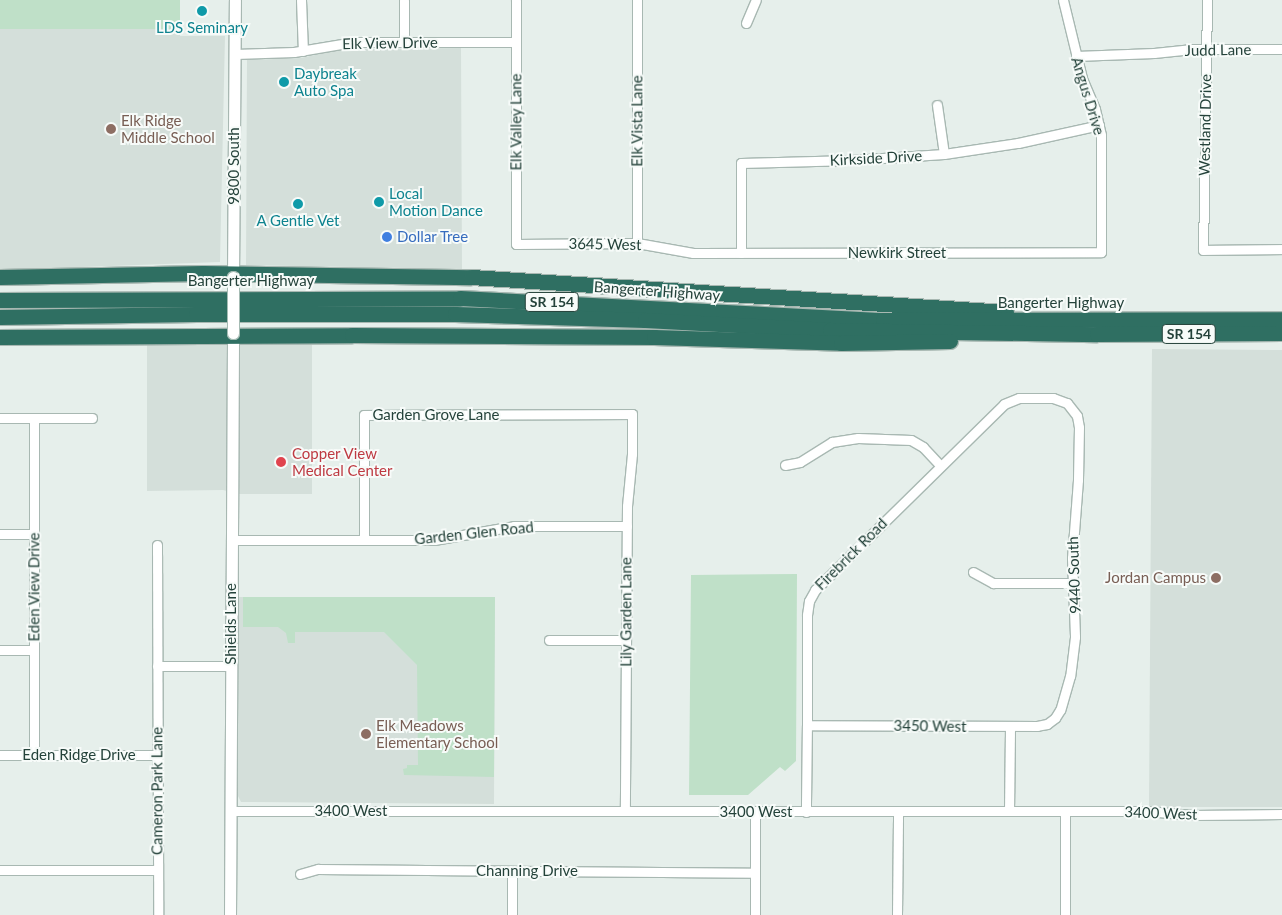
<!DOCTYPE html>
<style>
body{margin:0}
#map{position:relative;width:1282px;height:915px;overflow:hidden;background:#e6efeb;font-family:Lato,sans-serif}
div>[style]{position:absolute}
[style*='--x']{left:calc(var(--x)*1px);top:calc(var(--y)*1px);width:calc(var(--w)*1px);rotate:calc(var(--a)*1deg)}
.built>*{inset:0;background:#d4dfda}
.green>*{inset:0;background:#bfe0c8}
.roads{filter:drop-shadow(1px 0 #a8b8b2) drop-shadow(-1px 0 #a8b8b2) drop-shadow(0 1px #a8b8b2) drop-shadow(0 -1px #a8b8b2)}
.street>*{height:9px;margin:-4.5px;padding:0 4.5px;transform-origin:4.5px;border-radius:4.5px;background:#fff}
.secondary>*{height:11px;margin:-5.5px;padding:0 5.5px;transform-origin:5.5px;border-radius:5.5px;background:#fff}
.highway>*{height:15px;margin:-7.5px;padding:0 7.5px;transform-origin:7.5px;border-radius:7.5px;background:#2f6f62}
.bridges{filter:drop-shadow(1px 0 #a4bbb3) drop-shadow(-1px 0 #a4bbb3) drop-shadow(0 1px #a4bbb3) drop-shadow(0 -1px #a4bbb3)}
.secondary-bridge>*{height:11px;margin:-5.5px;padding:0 5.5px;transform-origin:5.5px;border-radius:5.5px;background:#fff}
.dots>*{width:14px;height:14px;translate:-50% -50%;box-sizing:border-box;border:2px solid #f7fbf9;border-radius:50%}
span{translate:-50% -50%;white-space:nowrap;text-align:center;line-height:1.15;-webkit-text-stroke:4px #f7fbf9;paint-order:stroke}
.shield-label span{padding:1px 4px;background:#f7fbf9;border:1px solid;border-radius:4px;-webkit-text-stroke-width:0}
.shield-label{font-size:14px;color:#24423a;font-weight:700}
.culture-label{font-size:15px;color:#0d838f}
.left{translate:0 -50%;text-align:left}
.street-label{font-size:15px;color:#24423a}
.education-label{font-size:15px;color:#785e54}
.right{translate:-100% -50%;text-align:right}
.shop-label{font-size:15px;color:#366cbe}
.health-label{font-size:15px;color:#be3a42}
</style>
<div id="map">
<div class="built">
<div style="clip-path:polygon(0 28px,180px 29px,180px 36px,225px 36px,220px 262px,0 270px)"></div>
<div style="clip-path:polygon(461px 48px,462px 269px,246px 265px,247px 60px,301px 58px,334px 51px,360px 49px)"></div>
<div style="clip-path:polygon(312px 344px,312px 494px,239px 494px,223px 490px,147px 491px,147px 345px)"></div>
<div style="clip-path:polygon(1152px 349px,1282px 350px,1282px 807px,1149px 807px)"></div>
<div style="clip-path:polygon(238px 597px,495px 597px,494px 804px,241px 802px,237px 794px)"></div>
</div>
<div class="green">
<div style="clip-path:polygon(0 0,180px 0,180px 29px,0 29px)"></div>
<div style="clip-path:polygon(797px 574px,796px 761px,785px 771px,780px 767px,748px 795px,689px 795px,691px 575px)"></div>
<div style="clip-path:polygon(243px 597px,495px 597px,494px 777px,404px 775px,403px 769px,407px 768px,407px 765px,418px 765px,417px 665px,384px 632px,295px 632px,295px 643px,288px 643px,286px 633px,278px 627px,243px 627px)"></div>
</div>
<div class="roads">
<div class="street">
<div style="--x:301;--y:0;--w:51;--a:87.8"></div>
<div style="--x:404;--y:0;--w:42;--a:90"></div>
<div style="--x:516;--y:0;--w:244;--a:90"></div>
<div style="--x:516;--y:244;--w:121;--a:-0.5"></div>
<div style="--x:637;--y:243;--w:57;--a:10.1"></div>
<div style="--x:693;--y:253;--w:408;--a:-0.1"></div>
<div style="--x:1101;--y:252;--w:117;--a:-90"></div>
<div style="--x:1101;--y:135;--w:27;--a:-103"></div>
<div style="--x:1095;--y:109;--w:34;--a:-113"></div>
<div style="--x:1082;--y:78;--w:80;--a:-103.7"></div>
<div style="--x:1207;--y:0;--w:250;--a:90.9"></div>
<div style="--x:1203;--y:250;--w:79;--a:-0.7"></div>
<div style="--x:746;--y:23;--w:25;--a:-67"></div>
<div style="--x:235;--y:54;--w:59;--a:-1.9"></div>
<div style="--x:294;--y:52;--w:61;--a:-9.5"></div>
<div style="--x:354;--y:42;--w:162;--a:0"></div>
<div style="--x:1076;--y:56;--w:78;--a:-2.2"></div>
<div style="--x:1154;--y:53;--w:36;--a:-6"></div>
<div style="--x:1190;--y:49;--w:92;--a:0"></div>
<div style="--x:937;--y:105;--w:49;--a:81.9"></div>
<div style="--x:637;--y:243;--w:243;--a:-90"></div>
<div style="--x:741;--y:253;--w:90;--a:-90"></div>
<div style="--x:741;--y:163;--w:111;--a:-1.5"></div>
<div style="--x:852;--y:160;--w:92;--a:-3.7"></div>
<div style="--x:944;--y:154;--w:75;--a:-8.5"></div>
<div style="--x:1018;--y:143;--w:83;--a:-12.5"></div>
<div style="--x:0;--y:418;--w:92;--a:0"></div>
<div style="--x:34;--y:418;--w:338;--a:90"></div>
<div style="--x:785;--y:465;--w:15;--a:-11"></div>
<div style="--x:800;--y:462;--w:38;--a:-32"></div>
<div style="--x:832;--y:442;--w:26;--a:-9"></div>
<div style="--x:858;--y:438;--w:53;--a:2.2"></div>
<div style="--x:911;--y:440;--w:14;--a:30"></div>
<div style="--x:923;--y:447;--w:25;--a:47"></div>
<div style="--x:0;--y:534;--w:34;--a:0"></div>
<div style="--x:231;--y:540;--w:203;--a:0"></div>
<div style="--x:434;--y:540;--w:81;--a:-9.9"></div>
<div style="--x:514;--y:526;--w:113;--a:0"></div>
<div style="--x:364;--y:540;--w:125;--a:-90"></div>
<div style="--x:364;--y:415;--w:268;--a:-0.2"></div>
<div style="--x:632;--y:414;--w:40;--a:90"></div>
<div style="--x:632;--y:454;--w:52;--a:95.5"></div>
<div style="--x:627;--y:506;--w:305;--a:90.4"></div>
<div style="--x:157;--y:545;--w:370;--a:89.8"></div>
<div style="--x:973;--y:572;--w:23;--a:29"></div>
<div style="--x:993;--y:583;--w:80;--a:0"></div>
<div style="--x:549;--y:640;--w:77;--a:0"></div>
<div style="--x:0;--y:650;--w:34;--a:0"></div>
<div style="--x:157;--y:666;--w:74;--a:0"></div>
<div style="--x:0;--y:755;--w:157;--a:0"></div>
<div style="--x:230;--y:811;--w:917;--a:0"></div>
<div style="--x:1147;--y:811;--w:45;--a:5.1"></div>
<div style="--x:1192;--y:815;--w:90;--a:-0.6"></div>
<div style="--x:1009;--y:811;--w:84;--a:-89.3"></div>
<div style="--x:806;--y:812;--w:9;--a:-90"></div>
<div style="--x:806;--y:803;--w:78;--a:-89.3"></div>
<div style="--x:807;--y:725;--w:110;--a:-90"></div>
<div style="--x:807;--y:615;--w:14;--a:-82"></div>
<div style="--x:809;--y:601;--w:13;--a:-61"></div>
<div style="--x:815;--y:590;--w:265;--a:-44.5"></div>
<div style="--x:1004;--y:404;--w:16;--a:-22"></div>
<div style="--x:1019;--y:398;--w:34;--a:0"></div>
<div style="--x:1053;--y:398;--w:15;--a:20"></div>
<div style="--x:1067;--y:403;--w:16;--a:52"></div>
<div style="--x:1077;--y:416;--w:11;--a:80"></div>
<div style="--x:1079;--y:427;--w:53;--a:91.1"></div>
<div style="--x:1078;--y:480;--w:78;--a:94.4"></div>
<div style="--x:1072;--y:558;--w:79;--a:87.8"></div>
<div style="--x:1075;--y:637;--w:39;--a:97"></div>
<div style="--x:1070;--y:676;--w:35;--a:106"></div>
<div style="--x:1060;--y:710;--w:9;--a:122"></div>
<div style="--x:1055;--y:718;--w:10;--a:143"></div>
<div style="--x:1047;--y:724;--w:10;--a:169"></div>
<div style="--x:1037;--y:726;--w:230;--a:-179.8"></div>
<div style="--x:0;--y:870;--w:157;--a:0"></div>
<div style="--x:512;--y:871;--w:44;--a:90"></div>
<div style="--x:300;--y:874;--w:19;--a:-16"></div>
<div style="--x:318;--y:869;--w:437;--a:0.5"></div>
<div style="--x:755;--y:915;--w:103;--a:-90"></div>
<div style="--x:897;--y:915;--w:104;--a:-89.4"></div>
<div style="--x:1065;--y:915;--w:104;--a:-90"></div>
</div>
<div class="secondary">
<div style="--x:233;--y:277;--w:277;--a:-89.6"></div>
<div style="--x:230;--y:915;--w:582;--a:-89.7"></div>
</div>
<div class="highway">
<div style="--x:0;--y:277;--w:203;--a:-1.1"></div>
<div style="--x:203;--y:273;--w:268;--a:0.9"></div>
<div style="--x:471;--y:277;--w:536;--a:3.74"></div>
<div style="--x:0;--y:300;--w:460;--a:-0.2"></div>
<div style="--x:460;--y:298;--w:424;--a:3"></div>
<div style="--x:883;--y:320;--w:399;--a:-0.1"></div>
<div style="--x:0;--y:317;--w:196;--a:-0.9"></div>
<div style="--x:196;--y:314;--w:259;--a:0"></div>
<div style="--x:455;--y:314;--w:190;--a:1.8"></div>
<div style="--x:645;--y:320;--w:185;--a:3.1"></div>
<div style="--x:830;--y:330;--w:267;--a:0.9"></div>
<div style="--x:1097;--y:334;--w:185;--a:-0.3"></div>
<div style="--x:0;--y:337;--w:352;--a:-0.3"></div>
<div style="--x:352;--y:335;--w:302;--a:0.4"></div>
<div style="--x:654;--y:337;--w:187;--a:1.8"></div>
<div style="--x:841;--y:343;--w:109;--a:-1.1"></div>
</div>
</div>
<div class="bridges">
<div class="secondary-bridge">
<div style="--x:233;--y:333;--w:56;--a:-90"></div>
</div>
</div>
<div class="dots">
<div style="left:202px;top:11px;background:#0f9aa8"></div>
<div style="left:284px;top:82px;background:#0f9aa8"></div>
<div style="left:111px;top:129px;background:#8d6e63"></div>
<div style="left:379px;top:202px;background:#0f9aa8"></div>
<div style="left:298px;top:204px;background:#0f9aa8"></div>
<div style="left:387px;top:237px;background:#3f7fe0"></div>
<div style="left:281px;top:462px;background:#e0444e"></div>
<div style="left:1216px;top:578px;background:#8d6e63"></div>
<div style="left:366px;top:734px;background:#8d6e63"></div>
</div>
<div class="shield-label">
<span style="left:552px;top:302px">SR 154</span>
<span style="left:1189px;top:334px">SR 154</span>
</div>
<div class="culture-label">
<span style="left:202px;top:28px">LDS Seminary</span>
<span class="left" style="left:294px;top:82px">Daybreak<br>Auto Spa</span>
<span class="left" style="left:389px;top:202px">Local<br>Motion Dance</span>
<span style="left:298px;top:221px">A Gentle Vet</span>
</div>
<div class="street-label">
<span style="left:390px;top:43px;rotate:-1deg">Elk View Drive</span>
<span style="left:1218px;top:50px;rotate:-1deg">Judd Lane</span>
<span style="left:1088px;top:96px;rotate:73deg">Angus Drive</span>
<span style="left:637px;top:121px;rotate:-90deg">Elk Vista Lane</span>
<span style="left:516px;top:122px;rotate:-90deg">Elk Valley Lane</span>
<span style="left:1205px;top:125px;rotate:-89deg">Westland Drive</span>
<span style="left:876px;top:158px;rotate:-3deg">Kirkside Drive</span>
<span style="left:234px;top:166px;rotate:-90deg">9800 South</span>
<span style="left:605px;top:244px;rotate:1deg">3645 West</span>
<span style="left:897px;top:253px">Newkirk Street</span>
<span style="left:251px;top:281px">Bangerter Highway</span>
<span style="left:657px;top:291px;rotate:4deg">Bangerter Highway</span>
<span style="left:1061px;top:303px">Bangerter Highway</span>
<span style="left:436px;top:415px">Garden Grove Lane</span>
<span style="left:474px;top:533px;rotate:-6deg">Garden Glen Road</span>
<span style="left:851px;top:554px;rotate:-45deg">Firebrick Road</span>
<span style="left:1074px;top:575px;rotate:-92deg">9440 South</span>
<span style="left:34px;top:587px;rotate:-90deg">Eden View Drive</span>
<span style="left:626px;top:612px;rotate:-90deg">Lily Garden Lane</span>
<span style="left:231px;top:624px;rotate:-90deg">Shields Lane</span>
<span style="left:930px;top:726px;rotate:1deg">3450 West</span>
<span style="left:79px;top:755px">Eden Ridge Drive</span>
<span style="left:157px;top:791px;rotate:-90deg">Cameron Park Lane</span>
<span style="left:351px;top:811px">3400 West</span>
<span style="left:756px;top:812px">3400 West</span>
<span style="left:1161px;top:813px;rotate:2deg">3400 West</span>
<span style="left:527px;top:871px">Channing Drive</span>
</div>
<div class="education-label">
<span class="left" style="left:121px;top:129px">Elk Ridge<br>Middle School</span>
<span class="right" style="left:1206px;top:578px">Jordan Campus</span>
<span class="left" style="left:376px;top:734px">Elk Meadows<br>Elementary School</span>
</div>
<div class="shop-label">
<span class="left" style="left:397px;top:237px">Dollar Tree</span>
</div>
<div class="health-label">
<span class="left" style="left:292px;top:462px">Copper View<br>Medical Center</span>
</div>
</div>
